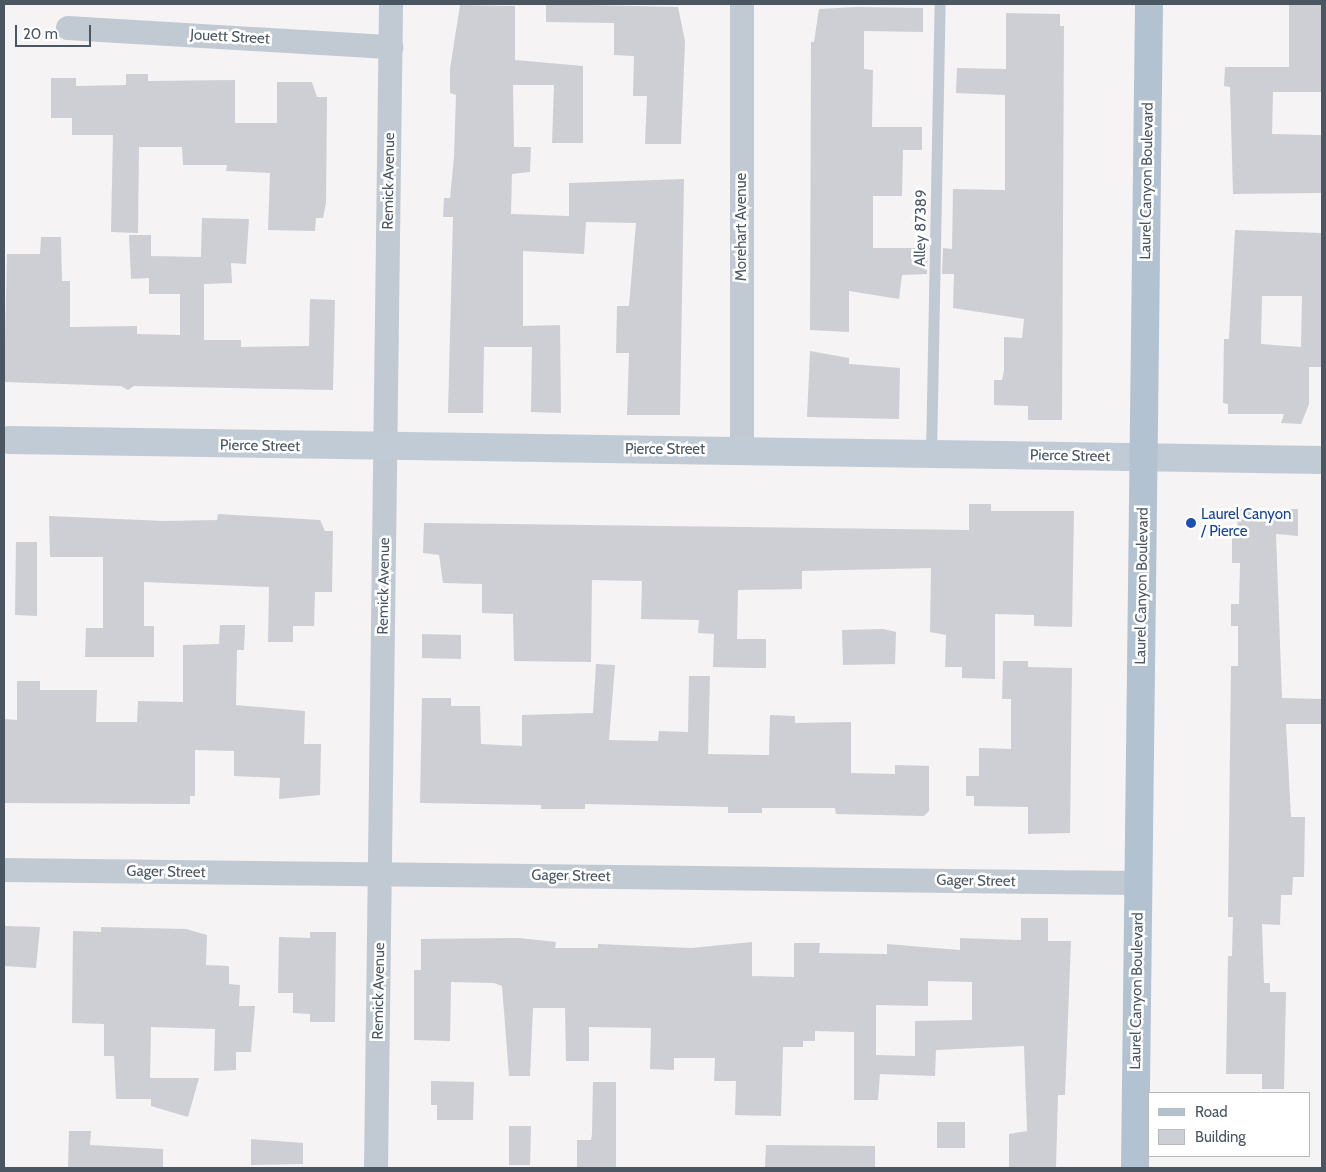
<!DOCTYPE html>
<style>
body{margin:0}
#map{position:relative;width:1326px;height:1172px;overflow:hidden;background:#f5f3f3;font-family:Cabin,sans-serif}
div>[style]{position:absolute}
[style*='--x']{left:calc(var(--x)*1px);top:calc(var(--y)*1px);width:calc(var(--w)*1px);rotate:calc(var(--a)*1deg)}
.building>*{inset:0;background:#cdcfd5}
.lane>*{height:11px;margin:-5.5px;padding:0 5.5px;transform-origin:5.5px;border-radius:5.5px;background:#c1cad2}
.street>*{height:24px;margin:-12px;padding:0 12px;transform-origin:12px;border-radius:12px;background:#c1cad2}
.secondary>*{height:28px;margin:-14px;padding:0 14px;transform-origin:14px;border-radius:14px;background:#c1cbd6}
.primary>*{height:28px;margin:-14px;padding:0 14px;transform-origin:14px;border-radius:14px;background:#b3c2d1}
.dots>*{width:14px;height:14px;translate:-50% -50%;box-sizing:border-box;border:2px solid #fff;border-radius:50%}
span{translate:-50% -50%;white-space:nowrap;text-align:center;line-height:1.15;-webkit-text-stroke:5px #fff;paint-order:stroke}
.street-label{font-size:15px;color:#4a5661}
.transit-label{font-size:15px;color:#164399}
.left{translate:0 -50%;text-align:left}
.frame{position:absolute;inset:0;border:5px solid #4a5661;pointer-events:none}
.legend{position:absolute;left:1148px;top:1092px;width:162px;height:65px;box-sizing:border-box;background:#fff;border:1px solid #b7bbc0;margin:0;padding:6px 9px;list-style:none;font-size:15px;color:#4a5661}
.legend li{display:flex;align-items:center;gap:10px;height:25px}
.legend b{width:25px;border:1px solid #b7bbc0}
.scale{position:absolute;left:15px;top:25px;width:76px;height:22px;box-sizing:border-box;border:2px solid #4a5661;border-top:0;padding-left:6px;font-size:15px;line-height:18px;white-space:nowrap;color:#4a5661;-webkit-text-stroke:4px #fff;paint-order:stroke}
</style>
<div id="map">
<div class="building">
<div style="clip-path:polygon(546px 4px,678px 7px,685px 41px,681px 144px,645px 144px,647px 96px,633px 96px,634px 56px,614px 55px,614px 23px,546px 22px)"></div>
<div style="clip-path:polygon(1289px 4px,1322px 4px,1322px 92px,1273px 92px,1272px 134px,1322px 135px,1322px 193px,1233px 194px,1230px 87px,1224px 86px,1225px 67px,1289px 67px)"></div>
<div style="clip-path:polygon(460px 5px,515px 6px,515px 60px,583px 66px,583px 143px,552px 143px,554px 85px,513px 85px,514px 147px,531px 147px,530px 172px,512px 174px,511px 214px,569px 216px,569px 183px,684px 179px,680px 415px,627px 415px,629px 353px,616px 353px,617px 306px,629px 306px,636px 223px,586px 222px,584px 254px,523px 251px,523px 326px,560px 325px,561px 413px,531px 412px,532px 347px,484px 347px,483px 413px,448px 413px,453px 217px,443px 217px,444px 198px,450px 198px,454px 157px,456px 95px,450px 93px,450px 69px)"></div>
<div style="clip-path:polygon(856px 7px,923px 8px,923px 32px,864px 31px,864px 69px,873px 70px,872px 127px,922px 127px,922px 150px,903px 150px,902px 196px,873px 196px,873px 248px,928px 248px,927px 274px,902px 275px,899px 299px,849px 291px,849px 332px,810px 330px,811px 42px,814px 42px,819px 9px)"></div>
<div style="clip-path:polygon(1006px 13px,1060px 14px,1060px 26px,1064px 26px,1062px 420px,1028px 420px,1028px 406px,994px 405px,994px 380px,1002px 380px,1004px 370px,1004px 337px,1022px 338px,1024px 319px,953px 308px,954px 274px,942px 274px,943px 248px,952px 249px,953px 189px,1005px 190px,1005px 95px,956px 93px,957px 68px,1006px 69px)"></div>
<div style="clip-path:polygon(126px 74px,148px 74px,148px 81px,235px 80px,235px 123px,277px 123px,277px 82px,312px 82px,317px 97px,327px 97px,326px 203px,323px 218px,316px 218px,315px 231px,268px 230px,270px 173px,226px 171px,227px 165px,183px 165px,182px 147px,139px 147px,138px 233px,111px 232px,113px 135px,72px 135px,72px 118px,51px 118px,51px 78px,76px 78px,76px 86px,126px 85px)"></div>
<div style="clip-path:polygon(202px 218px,249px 219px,246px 264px,231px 263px,232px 283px,204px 284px,204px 340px,241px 340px,241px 347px,309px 346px,310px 299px,335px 300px,333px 390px,134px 386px,128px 390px,121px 386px,4px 382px,7px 254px,40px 254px,41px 237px,61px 237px,62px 281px,70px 281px,70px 327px,137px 326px,137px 334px,180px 335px,180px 294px,149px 294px,149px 278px,131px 279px,129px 235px,151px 235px,151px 256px,201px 257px)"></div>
<div style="clip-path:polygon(evenodd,1235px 230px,1322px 233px,1322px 367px,1309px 367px,1309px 404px,1301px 424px,1281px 423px,1284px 414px,1228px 414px,1228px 404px,1223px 403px,1224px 339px,1229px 339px,1235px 230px,1262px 296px,1302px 296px,1301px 347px,1261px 344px,1262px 296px)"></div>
<div style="clip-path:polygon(810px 351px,849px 358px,849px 364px,900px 368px,899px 419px,807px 417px)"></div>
<div style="clip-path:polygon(969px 504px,991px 504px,991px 511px,1074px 511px,1072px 627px,1034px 626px,1034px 615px,995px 614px,995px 679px,962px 678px,962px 667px,945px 667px,946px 635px,930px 632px,931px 568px,802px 571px,802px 589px,738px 590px,737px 639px,766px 639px,766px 668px,753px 668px,713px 667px,714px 634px,698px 633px,699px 620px,641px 619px,642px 581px,592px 580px,591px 662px,514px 661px,513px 614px,482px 613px,482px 584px,443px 583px,439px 555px,423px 553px,424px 523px,969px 530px)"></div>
<div style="clip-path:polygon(1238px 509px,1298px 509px,1298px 536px,1276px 534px,1282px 698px,1322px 699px,1322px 724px,1286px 724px,1291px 817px,1305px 817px,1304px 877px,1293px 877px,1292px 895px,1281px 895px,1280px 925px,1262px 924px,1264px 983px,1270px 983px,1270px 992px,1286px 992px,1284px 1089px,1262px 1089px,1262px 1074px,1226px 1074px,1228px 956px,1232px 956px,1233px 917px,1228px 917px,1231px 666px,1238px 666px,1238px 626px,1231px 626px,1231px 604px,1239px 604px,1240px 563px,1232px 563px,1232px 538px,1237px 538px)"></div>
<div style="clip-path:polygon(218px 514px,320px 520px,325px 531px,333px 531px,332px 592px,315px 592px,314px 626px,293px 626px,293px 642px,268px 642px,269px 587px,144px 582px,144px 626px,154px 626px,154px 657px,85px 657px,86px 628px,103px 628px,103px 557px,50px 557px,49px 516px,164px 521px,217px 520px)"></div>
<div style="clip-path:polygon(16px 542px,37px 542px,37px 616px,15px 615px)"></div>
<div style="clip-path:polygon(220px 625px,245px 625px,244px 650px,237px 650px,236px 705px,305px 711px,304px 744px,321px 744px,320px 795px,279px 799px,280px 778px,234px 776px,234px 751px,195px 750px,195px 796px,190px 796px,190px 804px,4px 803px,4px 719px,17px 720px,17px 681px,40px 681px,40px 690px,97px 690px,96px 722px,137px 722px,138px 701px,183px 702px,183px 645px,219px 644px)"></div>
<div style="clip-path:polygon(883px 629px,896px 632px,895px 664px,843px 665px,842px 630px)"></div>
<div style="clip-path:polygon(422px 634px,461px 635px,461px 659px,422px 658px)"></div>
<div style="clip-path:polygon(1003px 661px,1028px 661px,1028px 667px,1072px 668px,1070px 833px,1028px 834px,1028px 807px,974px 806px,974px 796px,966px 796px,966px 776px,979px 776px,979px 748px,1011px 749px,1011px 699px,1002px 699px)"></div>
<div style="clip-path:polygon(596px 664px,615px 665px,609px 740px,658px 741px,659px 731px,688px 732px,689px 676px,710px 676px,708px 754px,769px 755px,770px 715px,795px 716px,795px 723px,851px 722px,851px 773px,895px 774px,895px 765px,929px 766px,929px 811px,924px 816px,836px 814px,835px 808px,762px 808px,762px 813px,728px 813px,728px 807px,585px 804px,585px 809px,541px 809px,541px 805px,420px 803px,422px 698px,451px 698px,451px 706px,480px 706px,481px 744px,522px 746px,522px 715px,593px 713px)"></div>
<div style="clip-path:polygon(evenodd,1021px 918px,1048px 918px,1048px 941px,1071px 941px,1065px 1095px,1058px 1095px,1056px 1168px,1009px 1168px,1009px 1134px,1027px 1131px,1024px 1046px,936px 1050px,935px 1076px,880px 1074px,878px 1100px,854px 1100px,854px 1032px,815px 1031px,815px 1041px,803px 1041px,803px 1047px,783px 1047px,781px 1116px,735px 1115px,736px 1081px,714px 1081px,715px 1058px,674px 1058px,674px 1070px,650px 1069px,651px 1028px,589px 1027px,589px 1061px,566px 1061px,565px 1008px,533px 1008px,530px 1076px,509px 1076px,502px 986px,494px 983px,451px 982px,450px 1041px,414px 1040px,414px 970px,421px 970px,421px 939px,519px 938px,556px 942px,555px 948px,598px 948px,598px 944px,691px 948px,752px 942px,752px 976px,794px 977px,794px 943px,820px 943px,819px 953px,887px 954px,887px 944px,960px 950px,960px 938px,1021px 940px,1021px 918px,928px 981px,972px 982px,972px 1020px,915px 1021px,915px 1056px,876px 1055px,876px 1005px,928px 1006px,928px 981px)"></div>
<div style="clip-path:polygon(5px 926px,40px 927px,36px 968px,4px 966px)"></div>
<div style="clip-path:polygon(101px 927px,186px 929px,207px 935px,206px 965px,229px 966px,229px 984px,240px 985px,239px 1006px,255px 1006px,251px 1052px,236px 1052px,236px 1070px,214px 1071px,215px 1029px,151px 1027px,150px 1078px,199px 1078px,188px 1117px,151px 1106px,151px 1099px,116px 1099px,114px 1056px,104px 1056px,104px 1024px,72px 1023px,73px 931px,101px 932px)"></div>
<div style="clip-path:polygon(310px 932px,336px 932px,335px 1022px,310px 1022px,310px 1014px,293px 1013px,293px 993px,278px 993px,279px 937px,310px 938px)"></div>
<div style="clip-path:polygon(431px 1081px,474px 1082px,473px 1120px,437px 1120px,437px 1105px,431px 1105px)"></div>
<div style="clip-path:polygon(593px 1082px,616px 1082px,616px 1168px,577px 1168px,577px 1140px,591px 1140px,592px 1134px)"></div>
<div style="clip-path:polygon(937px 1122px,965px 1122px,965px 1148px,937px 1148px)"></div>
<div style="clip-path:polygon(509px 1126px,531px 1126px,530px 1165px,509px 1165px)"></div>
<div style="clip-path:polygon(69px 1131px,91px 1131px,90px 1145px,163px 1149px,163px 1168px,68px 1168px)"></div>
<div style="clip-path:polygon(251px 1139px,303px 1143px,303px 1164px,251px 1165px)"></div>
<div style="clip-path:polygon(766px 1145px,875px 1146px,875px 1168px,765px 1168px)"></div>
</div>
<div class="lane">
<div style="--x:931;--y:454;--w:450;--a:-88.9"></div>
</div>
<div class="street">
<div style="--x:68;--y:28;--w:324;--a:3.4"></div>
<div style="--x:742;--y:450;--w:446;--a:-90"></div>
<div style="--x:4;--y:870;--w:1135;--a:0.66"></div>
<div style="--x:376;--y:1168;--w:1164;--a:-89.26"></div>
</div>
<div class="secondary">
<div style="--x:9;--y:440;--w:1313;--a:0.87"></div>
</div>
<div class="primary">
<div style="--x:1135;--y:1168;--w:1164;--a:-89.31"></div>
</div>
<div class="dots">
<div style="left:1191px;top:523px;background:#1a4fb4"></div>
</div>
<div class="street-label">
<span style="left:230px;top:37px;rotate:3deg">Jouett Street</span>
<span style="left:389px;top:181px;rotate:-89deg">Remick Avenue</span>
<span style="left:1147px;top:181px;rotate:-89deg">Laurel Canyon Boulevard</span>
<span style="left:742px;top:227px;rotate:-90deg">Morehart Avenue</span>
<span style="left:921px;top:228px;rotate:-89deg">Alley 87389</span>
<span style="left:260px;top:446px;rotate:1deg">Pierce Street</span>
<span style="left:665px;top:450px">Pierce Street</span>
<span style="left:1070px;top:456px;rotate:1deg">Pierce Street</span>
<span style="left:384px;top:586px;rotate:-89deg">Remick Avenue</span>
<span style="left:1142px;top:586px;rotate:-89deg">Laurel Canyon Boulevard</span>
<span style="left:166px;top:872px;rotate:1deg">Gager Street</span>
<span style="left:571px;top:876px;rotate:1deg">Gager Street</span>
<span style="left:976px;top:881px;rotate:1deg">Gager Street</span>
<span style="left:379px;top:991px;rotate:-89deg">Remick Avenue</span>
<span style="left:1137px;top:991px;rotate:-89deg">Laurel Canyon Boulevard</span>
</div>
<div class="transit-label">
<span class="left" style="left:1201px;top:523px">Laurel Canyon<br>/ Pierce</span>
</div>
<div class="frame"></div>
<ul class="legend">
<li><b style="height:6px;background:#b3c2d1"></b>Road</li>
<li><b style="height:14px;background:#cdcfd5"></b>Building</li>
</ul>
<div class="scale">20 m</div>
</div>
